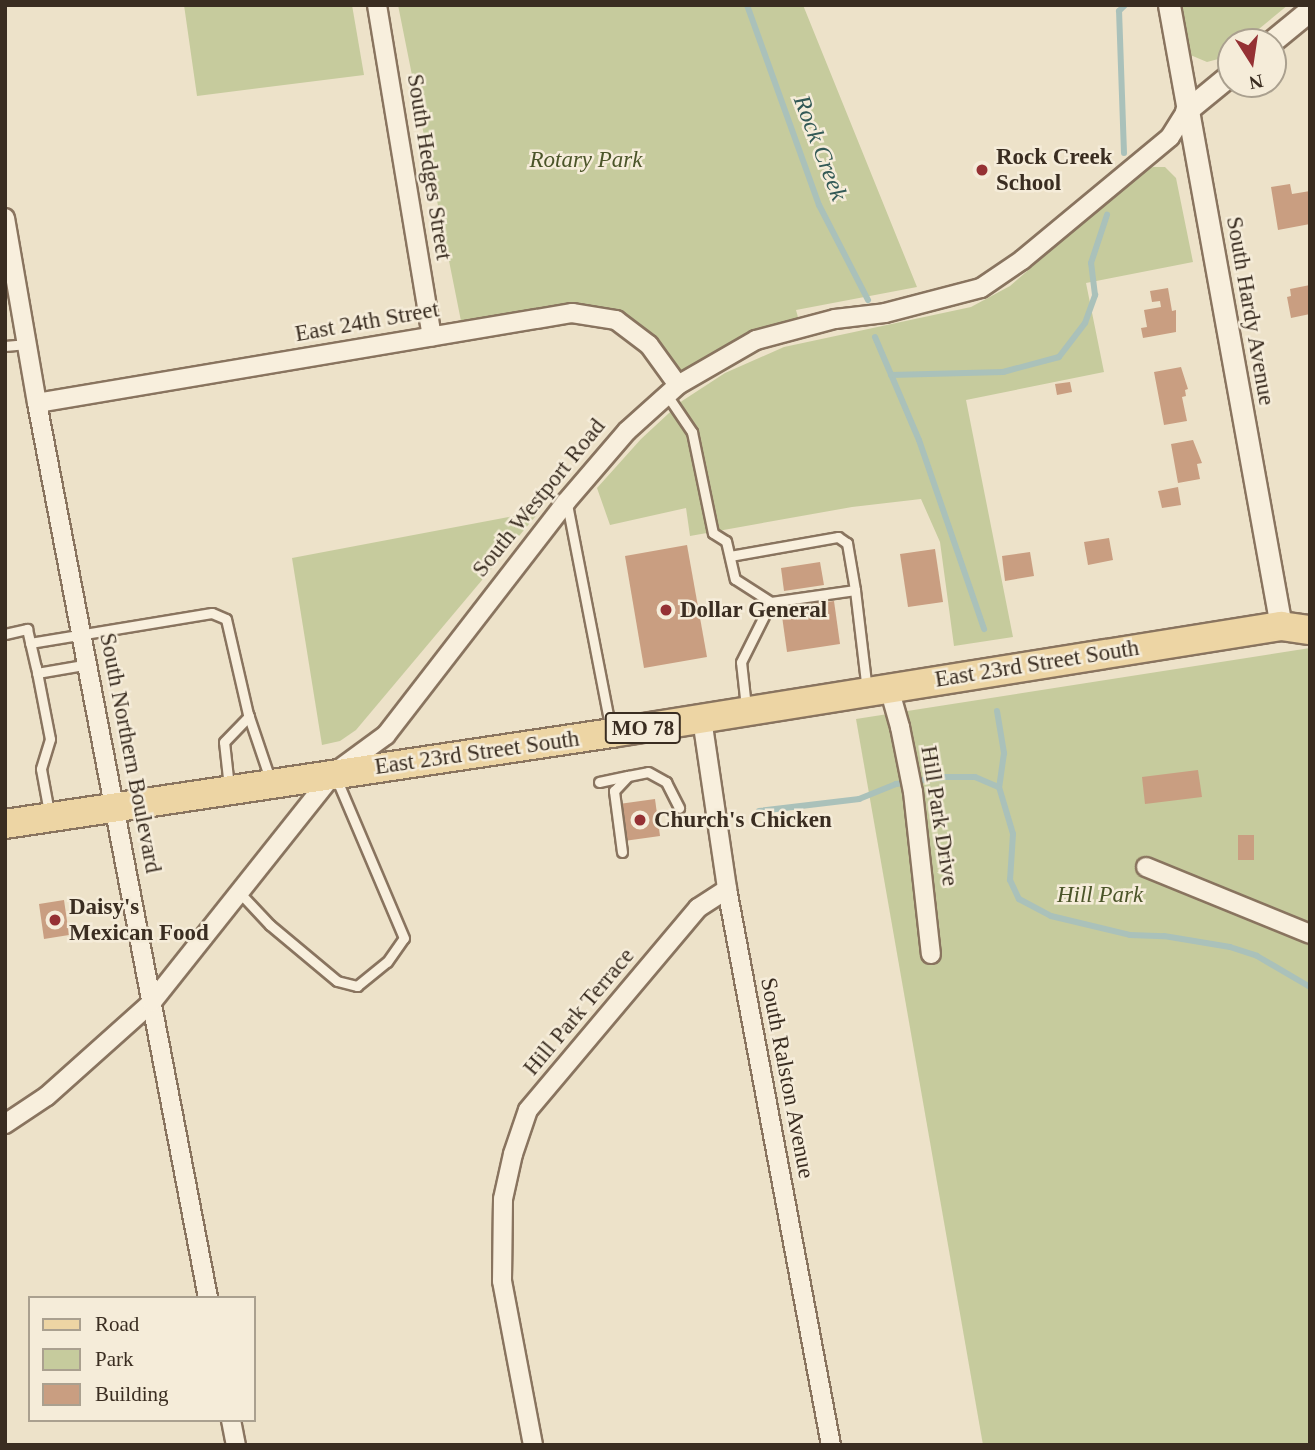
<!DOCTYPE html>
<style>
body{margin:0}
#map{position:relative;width:1315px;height:1450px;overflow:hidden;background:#ede2c9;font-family:"Times New Roman",serif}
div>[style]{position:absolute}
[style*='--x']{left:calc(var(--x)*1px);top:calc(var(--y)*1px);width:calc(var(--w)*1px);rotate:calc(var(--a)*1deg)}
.green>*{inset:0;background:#c6cb9d}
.stream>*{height:6px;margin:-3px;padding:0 3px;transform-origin:3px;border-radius:3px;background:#aac1ba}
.building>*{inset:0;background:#c99e81}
.roads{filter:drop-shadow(2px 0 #89745f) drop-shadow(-2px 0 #89745f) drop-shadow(0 2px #89745f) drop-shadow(0 -2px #89745f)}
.service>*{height:9px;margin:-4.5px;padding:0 4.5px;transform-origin:4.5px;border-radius:4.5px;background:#f8efdd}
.minor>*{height:18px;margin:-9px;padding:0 9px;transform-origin:9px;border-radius:9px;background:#f8efdd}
.tertiary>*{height:21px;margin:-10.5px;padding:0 10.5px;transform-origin:10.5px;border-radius:10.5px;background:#f8efdd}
.primary>*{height:28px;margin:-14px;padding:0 14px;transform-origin:14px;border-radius:14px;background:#edd5a4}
.dots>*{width:19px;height:19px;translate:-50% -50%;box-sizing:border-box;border:4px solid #f5ecd9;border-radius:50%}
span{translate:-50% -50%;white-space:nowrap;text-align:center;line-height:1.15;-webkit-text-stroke:5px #f5ecd9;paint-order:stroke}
.shield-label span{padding:2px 5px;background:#f5ecd9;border:2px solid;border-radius:5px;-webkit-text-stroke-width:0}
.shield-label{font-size:21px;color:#3a2d21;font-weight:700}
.poi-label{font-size:23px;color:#3a2d21;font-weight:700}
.left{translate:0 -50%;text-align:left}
.park-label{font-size:23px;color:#4b5529;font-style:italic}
.street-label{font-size:23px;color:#3a2d21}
.water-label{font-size:24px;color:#325956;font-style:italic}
.frame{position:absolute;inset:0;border:7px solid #3a2d21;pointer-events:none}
.legend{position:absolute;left:28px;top:1296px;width:228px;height:126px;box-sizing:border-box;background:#f5ecd9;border:2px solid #aaa08f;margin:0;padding:9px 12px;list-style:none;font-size:21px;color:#3a2d21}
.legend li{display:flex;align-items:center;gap:14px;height:35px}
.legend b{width:35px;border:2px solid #aaa08f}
.north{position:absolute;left:1217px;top:28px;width:70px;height:70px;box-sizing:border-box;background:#f5ecd9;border:2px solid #aaa08f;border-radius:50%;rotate:168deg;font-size:19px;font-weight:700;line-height:28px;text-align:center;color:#3a2d21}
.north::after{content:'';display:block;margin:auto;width:24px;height:32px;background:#953134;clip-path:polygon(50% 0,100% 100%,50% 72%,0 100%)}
</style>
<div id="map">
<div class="green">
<div style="clip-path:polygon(184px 5px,352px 5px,364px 75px,197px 96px)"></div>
<div style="clip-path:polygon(398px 5px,803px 5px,917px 287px,796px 310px,801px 328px,678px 385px,616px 320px,572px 313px,463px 331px)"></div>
<div style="clip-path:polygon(1179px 5px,1288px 5px,1243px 42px,1231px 42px,1231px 51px,1222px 58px,1207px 62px,1188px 54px)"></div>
<div style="clip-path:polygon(1153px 167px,1165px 167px,1176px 178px,1193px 262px,1086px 283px,1104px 372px,966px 400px,1013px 637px,954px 646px,940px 542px,921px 499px,852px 507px,690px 536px,686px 508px,610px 525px,597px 488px,641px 439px,682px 401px,725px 373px,784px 347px,971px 307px,1010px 286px,1139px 174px)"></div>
<div style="clip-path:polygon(540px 511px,356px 730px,340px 741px,322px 745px,292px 558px)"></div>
<div style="clip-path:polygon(1310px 648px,1310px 1445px,983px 1445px,856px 719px)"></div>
</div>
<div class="stream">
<div style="--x:747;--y:5;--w:213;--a:70.2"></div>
<div style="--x:819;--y:205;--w:107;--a:62.7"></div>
<div style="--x:1124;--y:153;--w:142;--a:-92"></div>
<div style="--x:1119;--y:11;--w:8;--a:-45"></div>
<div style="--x:875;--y:337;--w:112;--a:66.9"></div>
<div style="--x:919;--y:440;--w:200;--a:71"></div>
<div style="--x:891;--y:375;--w:112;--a:-1.5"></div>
<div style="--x:1003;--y:372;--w:58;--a:-15"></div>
<div style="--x:1059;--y:357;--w:43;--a:-52.6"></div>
<div style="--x:1085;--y:323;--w:30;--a:-70"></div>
<div style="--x:1095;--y:295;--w:32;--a:-97"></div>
<div style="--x:1091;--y:263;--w:51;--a:-71.6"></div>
<div style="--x:997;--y:711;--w:43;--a:80.5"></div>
<div style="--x:1004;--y:753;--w:34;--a:98"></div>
<div style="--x:999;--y:787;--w:49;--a:73.4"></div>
<div style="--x:1013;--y:834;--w:46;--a:93.7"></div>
<div style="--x:1010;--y:880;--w:21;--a:65"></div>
<div style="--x:1019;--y:899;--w:36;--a:28"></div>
<div style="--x:1051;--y:916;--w:81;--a:13.5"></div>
<div style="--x:1130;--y:935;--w:34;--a:2"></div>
<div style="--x:1164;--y:936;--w:67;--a:9.5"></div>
<div style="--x:1230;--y:947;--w:28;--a:18"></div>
<div style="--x:1257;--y:956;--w:61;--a:30.3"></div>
<div style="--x:759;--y:811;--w:101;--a:-6.8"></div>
<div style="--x:859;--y:799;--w:40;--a:-22"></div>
<div style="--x:896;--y:784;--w:49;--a:-8.3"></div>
<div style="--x:944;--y:777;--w:31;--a:0"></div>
<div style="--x:975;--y:777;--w:26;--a:23"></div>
</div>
<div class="building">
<div style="clip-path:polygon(1290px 184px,1292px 194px,1310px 191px,1310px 224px,1278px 230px,1271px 187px)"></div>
<div style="clip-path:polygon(1310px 285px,1310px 314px,1291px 318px,1287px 297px,1291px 296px,1290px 289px)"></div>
<div style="clip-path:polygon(1168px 288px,1172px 311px,1176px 310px,1176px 332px,1143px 338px,1141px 328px,1147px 327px,1144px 310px,1161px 307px,1160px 301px,1152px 302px,1150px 291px)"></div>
<div style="clip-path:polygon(1181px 367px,1188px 389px,1185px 390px,1186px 396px,1182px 397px,1187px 421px,1164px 425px,1154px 372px)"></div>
<div style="clip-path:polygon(1070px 382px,1072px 392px,1057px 395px,1055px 384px)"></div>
<div style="clip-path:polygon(1193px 440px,1202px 463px,1197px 464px,1200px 479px,1178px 483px,1171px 444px)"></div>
<div style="clip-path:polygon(1178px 487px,1181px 505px,1162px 508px,1158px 491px)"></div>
<div style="clip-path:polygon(1109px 538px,1113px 560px,1088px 565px,1084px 542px)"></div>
<div style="clip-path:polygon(687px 545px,707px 657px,644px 668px,625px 556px)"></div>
<div style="clip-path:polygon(935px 549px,943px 602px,908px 607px,900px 554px)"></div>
<div style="clip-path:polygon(1030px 552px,1034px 576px,1005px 581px,1002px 556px)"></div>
<div style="clip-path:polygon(820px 562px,824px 585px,784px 591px,781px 568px)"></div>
<div style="clip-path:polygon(834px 601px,840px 644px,787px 652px,781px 609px)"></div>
<div style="clip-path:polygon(1198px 770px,1202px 797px,1145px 804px,1142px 777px)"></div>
<div style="clip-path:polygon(655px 799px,660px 836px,624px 841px,619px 804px)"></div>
<div style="clip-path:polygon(1238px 835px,1254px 835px,1254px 860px,1238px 860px)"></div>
<div style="clip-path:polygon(64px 900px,69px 935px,44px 939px,39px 904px)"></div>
</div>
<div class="roads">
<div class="service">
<div style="--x:5;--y:346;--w:22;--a:-5"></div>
<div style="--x:667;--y:395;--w:45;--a:56"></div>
<div style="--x:692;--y:432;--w:103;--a:78.3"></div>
<div style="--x:713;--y:533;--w:15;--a:32"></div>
<div style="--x:726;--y:541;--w:39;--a:77"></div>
<div style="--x:735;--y:579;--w:43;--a:32.6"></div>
<div style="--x:567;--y:504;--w:231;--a:79"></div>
<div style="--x:730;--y:556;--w:110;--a:-10"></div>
<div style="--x:838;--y:537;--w:11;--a:34"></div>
<div style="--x:847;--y:543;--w:48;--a:80.3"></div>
<div style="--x:5;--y:634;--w:23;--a:-13"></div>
<div style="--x:27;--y:629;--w:39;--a:77"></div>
<div style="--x:36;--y:667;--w:73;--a:79"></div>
<div style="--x:50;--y:739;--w:31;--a:107"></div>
<div style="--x:41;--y:769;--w:44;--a:79.5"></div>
<div style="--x:30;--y:643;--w:184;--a:-9.4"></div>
<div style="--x:212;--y:613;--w:15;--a:23"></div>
<div style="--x:226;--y:619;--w:98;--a:77"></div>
<div style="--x:248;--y:714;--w:69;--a:71.3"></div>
<div style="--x:37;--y:673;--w:53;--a:-9.8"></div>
<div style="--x:746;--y:707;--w:45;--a:-96.3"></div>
<div style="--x:741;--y:662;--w:67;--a:-63.4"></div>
<div style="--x:771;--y:602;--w:85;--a:-8.1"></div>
<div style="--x:855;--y:590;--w:101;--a:83.2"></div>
<div style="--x:599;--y:782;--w:29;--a:-12"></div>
<div style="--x:229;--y:787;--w:45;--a:-96.3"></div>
<div style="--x:224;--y:742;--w:36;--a:-46"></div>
<div style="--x:622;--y:852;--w:62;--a:-97.5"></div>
<div style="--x:614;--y:791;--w:21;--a:-47"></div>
<div style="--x:628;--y:776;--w:20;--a:-11"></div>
<div style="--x:648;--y:772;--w:21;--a:29"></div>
<div style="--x:666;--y:782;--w:29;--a:63"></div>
<div style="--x:239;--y:892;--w:45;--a:46.8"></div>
<div style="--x:270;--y:925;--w:87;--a:39.9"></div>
<div style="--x:337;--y:981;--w:21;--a:14"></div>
<div style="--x:357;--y:986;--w:38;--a:-39"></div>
<div style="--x:387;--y:962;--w:29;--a:-55"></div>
<div style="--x:404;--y:938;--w:174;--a:-113"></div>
</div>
<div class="minor">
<div style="--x:377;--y:5;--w:336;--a:80.6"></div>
<div style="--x:5;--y:218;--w:188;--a:80.2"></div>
<div style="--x:37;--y:403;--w:911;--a:79.18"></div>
<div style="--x:37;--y:403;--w:543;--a:-9.55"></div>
<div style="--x:572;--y:313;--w:45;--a:9"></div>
<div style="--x:616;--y:320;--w:41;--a:37.1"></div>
<div style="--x:649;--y:345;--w:49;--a:54.1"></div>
<div style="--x:889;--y:688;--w:41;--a:74.2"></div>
<div style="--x:900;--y:727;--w:66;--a:78.7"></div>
<div style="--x:913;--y:792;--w:163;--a:83.7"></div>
<div style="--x:702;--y:719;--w:172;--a:81.6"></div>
<div style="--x:727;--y:889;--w:566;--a:79.41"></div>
<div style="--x:1146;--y:867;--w:177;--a:22.2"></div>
<div style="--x:5;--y:1124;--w:50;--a:-33.7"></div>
<div style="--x:47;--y:1096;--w:141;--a:-41.8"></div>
<div style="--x:152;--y:1002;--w:293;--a:-51.5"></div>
<div style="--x:334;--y:773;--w:64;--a:-36.2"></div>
<div style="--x:386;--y:735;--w:294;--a:-52.3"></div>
<div style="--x:566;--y:502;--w:94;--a:-49.3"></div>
<div style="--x:627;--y:431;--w:69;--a:-42"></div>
<div style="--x:678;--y:385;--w:90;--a:-30"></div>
<div style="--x:756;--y:340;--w:82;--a:-14.9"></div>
<div style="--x:835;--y:319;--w:50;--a:-6.8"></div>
<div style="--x:885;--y:313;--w:99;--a:-14.6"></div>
<div style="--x:981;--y:288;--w:50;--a:-34.3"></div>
<div style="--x:1022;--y:260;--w:192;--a:-39.7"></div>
<div style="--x:1170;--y:137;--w:31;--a:-58"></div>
<div style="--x:231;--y:1420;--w:25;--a:79"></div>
<div style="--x:533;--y:1445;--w:167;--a:-100.7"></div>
<div style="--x:502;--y:1281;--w:82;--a:-89.3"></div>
<div style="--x:503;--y:1199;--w:46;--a:-77.5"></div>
<div style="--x:513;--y:1154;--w:46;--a:-71.2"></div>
<div style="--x:528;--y:1110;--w:264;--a:-49.9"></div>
<div style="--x:698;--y:908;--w:35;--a:-33"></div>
</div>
<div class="tertiary">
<div style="--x:1169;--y:5;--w:631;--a:79.78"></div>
<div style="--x:1271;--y:42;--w:50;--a:-39.4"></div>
<div style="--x:1186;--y:111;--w:58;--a:-39.4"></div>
</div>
<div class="primary">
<div style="--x:5;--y:824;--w:614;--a:-8.53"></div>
<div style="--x:612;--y:733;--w:678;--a:-9.09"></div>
<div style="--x:1281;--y:626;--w:29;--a:8"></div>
</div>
</div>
<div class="dots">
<div style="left:982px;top:170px;background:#953134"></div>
<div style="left:666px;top:610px;background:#953134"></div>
<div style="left:640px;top:820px;background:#953134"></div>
<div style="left:55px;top:920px;background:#953134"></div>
</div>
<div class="shield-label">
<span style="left:643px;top:728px">MO 78</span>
</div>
<div class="poi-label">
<span class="left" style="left:996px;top:170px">Rock Creek<br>School</span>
<span class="left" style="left:680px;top:610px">Dollar General</span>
<span class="left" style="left:654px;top:820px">Church's Chicken</span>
<span class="left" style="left:69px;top:920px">Daisy's<br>Mexican Food</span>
</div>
<div class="park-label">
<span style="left:586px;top:160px">Rotary Park</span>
<span style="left:1100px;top:895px">Hill Park</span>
</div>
<div class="street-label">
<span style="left:429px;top:167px;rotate:81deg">South Hedges Street</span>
<span style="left:1250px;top:311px;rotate:80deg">South Hardy Avenue</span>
<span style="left:367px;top:322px;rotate:-10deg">East 24th Street</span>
<span style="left:539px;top:498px;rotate:-51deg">South Westport Road</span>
<span style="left:1037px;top:664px;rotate:-9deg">East 23rd Street South</span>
<span style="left:130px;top:753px;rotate:79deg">South Northern Boulevard</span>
<span style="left:477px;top:753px;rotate:-8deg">East 23rd Street South</span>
<span style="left:939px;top:816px;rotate:81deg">Hill Park Drive</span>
<span style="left:579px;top:1012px;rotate:-50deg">Hill Park Terrace</span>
<span style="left:787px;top:1078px;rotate:79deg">South Ralston Avenue</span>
</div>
<div class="water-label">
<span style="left:820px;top:148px;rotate:69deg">Rock Creek</span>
</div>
<div class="frame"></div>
<ul class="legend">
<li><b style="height:9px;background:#edd5a4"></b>Road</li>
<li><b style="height:19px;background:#c6cb9d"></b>Park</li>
<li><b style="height:19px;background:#c99e81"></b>Building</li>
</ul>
<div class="north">N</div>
</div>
